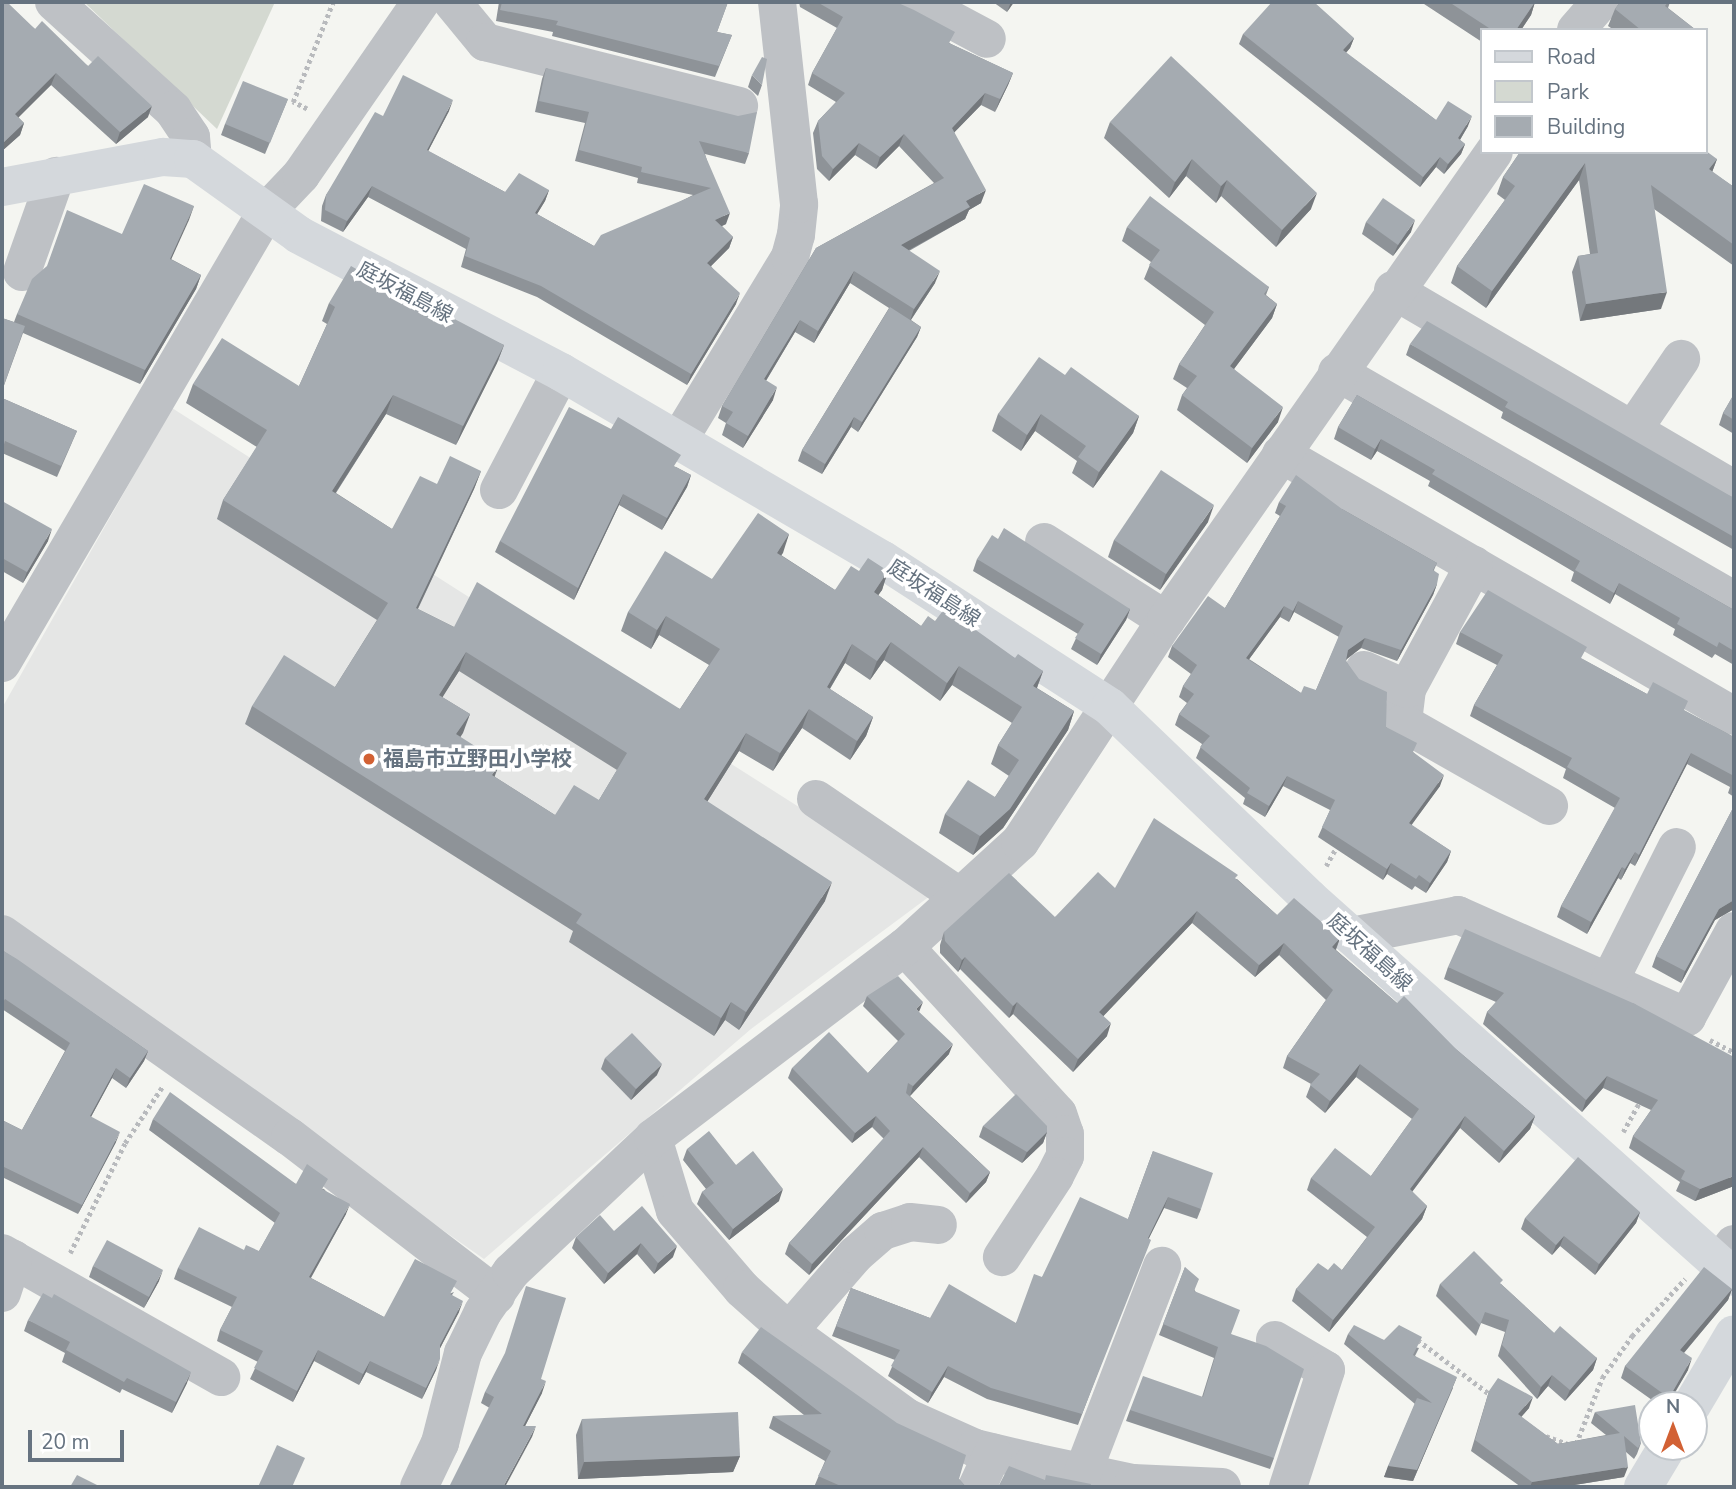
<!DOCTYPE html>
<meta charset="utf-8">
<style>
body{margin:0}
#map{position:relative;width:1736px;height:1489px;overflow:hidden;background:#f4f5f1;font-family:"Nunito Sans","Noto Sans JP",sans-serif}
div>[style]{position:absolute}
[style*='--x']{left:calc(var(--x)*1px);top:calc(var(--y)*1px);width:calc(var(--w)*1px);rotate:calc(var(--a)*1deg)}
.built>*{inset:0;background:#e5e6e5}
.green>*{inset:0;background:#d4d9d1}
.path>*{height:4.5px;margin-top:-2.25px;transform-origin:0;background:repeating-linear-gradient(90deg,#b8babd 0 3.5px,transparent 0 7px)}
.minor>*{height:38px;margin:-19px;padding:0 19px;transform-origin:19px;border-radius:19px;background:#bec1c5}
.major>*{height:38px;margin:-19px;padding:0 19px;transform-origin:19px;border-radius:19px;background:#d4d8dc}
.wall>*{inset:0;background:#8e9398}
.shaded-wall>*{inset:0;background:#74787c}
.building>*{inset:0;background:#a5abb1}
.dots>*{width:19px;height:19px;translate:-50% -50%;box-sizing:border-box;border:4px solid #fff;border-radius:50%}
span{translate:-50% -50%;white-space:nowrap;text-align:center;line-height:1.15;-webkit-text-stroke:7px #fff;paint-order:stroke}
.street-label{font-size:21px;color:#667380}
.poi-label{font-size:21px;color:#667380;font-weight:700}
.left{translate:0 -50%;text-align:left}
.frame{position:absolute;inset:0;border:4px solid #667380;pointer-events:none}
.legend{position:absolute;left:1480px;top:28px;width:228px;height:126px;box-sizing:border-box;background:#fff;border:2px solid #c2c7cc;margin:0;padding:9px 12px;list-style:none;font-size:21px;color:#667380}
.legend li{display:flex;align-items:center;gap:14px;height:35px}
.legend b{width:35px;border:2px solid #c2c7cc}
.north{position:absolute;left:1638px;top:1391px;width:70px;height:70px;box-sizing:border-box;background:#fff;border:2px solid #c2c7cc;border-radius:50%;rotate:0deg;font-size:19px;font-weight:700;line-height:28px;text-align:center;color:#667380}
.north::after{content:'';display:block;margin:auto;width:24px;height:32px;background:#d26134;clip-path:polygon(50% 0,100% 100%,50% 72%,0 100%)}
.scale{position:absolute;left:28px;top:1430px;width:96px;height:32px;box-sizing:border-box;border:4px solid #667380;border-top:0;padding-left:9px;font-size:21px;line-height:24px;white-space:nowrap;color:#667380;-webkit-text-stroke:5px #fff;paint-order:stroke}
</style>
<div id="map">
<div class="built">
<div style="clip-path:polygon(172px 408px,934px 893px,751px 1029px,484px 1259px,2px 921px,2px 708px)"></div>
</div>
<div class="green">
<div style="clip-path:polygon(84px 2px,275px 2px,217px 129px)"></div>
</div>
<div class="path">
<div style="--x:307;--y:109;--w:16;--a:-153"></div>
<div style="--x:293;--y:102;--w:108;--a:-68.2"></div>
<div style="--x:1326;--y:866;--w:23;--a:-61"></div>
<div style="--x:1710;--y:1040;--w:27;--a:27"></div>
<div style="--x:1623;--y:1132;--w:37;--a:-61"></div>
<div style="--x:70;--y:1253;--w:123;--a:-63.4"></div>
<div style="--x:125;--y:1143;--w:67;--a:-56.5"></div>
<div style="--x:1418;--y:1340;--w:93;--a:37.1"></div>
<div style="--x:1546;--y:1436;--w:23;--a:20"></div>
<div style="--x:1576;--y:1444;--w:71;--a:-68.5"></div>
<div style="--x:1602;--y:1378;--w:52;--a:-54.5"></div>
<div style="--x:1632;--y:1336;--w:78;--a:-47.1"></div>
</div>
<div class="minor">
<div style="--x:54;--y:2;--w:161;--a:42.2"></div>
<div style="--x:173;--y:110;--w:32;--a:56"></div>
<div style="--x:191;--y:137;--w:22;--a:85"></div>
<div style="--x:452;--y:2;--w:52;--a:50.5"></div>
<div style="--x:485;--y:42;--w:262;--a:14.1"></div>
<div style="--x:918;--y:2;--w:78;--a:28.2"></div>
<div style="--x:1576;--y:30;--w:37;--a:-49"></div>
<div style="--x:22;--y:272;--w:102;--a:-70.5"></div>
<div style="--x:1393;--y:290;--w:395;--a:30.3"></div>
<div style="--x:1337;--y:372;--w:458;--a:29.9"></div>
<div style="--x:1633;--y:430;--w:86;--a:-55.9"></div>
<div style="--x:680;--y:438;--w:212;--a:-58.7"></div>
<div style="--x:790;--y:257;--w:23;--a:-75"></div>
<div style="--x:796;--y:235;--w:31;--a:-84"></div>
<div style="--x:799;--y:204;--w:203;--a:-96.2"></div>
<div style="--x:1281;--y:454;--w:523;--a:30.04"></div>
<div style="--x:499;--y:490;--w:133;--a:-62.3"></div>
<div style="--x:1044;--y:542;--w:145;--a:32.6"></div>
<div style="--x:1474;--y:565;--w:141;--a:118.4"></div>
<div style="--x:1407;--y:689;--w:34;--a:97"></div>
<div style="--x:1403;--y:723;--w:168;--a:29.6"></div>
<div style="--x:2;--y:663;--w:523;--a:-59.66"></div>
<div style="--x:266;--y:212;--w:51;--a:-46.6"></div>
<div style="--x:301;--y:175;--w:211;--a:-55.3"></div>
<div style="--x:1364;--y:670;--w:47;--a:23.8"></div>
<div style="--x:816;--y:799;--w:174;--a:34.2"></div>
<div style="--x:2;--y:934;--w:352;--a:35.2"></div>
<div style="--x:290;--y:1137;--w:260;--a:37.5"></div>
<div style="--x:1352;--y:936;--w:108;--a:-11.2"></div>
<div style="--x:1458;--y:915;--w:251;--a:24"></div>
<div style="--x:1687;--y:1017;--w:98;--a:-61.3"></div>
<div style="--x:905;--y:947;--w:226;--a:47.5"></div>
<div style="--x:1058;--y:1114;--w:21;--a:71"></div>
<div style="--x:1065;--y:1134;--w:22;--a:90"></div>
<div style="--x:1065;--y:1156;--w:22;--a:117"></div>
<div style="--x:1055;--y:1176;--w:97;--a:123.2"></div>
<div style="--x:1609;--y:982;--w:151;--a:-63.3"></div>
<div style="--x:653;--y:1138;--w:76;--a:73.2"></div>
<div style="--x:675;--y:1211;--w:103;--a:49.3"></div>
<div style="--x:742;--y:1289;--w:66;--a:41.9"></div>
<div style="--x:791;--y:1333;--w:142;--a:36.1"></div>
<div style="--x:906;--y:1417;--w:76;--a:24.2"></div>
<div style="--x:975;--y:1448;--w:61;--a:13.3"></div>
<div style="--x:1034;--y:1462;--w:101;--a:12"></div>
<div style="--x:1133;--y:1483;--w:89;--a:2.6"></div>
<div style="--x:2;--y:1253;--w:252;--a:29.5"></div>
<div style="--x:1719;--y:1263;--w:24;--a:-52"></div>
<div style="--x:2;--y:1293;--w:36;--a:-72"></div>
<div style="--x:789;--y:1331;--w:101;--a:-49"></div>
<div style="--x:855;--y:1255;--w:37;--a:-41"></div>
<div style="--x:883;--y:1231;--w:28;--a:-18"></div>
<div style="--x:910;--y:1222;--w:28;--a:6"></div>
<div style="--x:1275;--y:1340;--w:59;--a:30.5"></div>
<div style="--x:1326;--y:1370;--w:123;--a:108"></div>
<div style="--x:1083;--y:1472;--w:221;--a:-69"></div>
<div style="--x:419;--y:1487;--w:49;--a:-64.5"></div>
<div style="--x:440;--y:1443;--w:93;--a:-75.7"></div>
<div style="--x:463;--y:1353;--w:46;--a:-64"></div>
<div style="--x:483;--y:1312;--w:49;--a:-55"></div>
<div style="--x:511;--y:1272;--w:195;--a:-43.3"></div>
<div style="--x:653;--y:1138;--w:316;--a:-37.2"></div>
<div style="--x:905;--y:947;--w:156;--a:-42.4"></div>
<div style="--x:1020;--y:842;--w:266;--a:-56.7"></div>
<div style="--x:1166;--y:620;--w:571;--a:-54.98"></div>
<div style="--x:977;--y:1487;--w:38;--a:-65"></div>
</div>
<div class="major">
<div style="--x:2;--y:187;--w:164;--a:-10.6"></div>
<div style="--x:163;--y:157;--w:30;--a:4"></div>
<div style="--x:193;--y:159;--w:130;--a:35.6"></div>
<div style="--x:299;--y:235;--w:296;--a:27.6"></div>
<div style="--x:561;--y:372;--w:373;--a:30.3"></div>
<div style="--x:883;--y:560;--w:270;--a:32.9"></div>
<div style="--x:1110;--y:707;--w:276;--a:43.8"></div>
<div style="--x:1309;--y:898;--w:569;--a:41.73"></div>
<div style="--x:1692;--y:1405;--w:82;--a:-59.4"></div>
<div style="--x:1643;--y:1487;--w:47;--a:-59"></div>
</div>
<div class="wall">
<div style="clip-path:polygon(2px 2px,35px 29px,88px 66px,148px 117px,116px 144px,51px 85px,18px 117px,24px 123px,20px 135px,2px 151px)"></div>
<div style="clip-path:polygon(499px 2px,728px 2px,717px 32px,732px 35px,715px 77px,552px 36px,553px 32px,496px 21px)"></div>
<div style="clip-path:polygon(799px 2px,896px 2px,951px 44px,1013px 73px,1008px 85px,995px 112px,981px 105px,954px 132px,981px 203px,969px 210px,965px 219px,909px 251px,935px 283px,911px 320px,921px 327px,917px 337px,858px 432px,851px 427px,822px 474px,798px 461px,802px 450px,889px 308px,850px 283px,814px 343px,795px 332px,766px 381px,773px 400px,743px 448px,722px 435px,726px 423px,718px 418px,722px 406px,816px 248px,934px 183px,899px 146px,876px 169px,855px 155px,829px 181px,817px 169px,813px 133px,818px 121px,836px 102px,808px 85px,812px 73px,837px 28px,800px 7px)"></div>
<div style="clip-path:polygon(993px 2px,1014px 2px,1007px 12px)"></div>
<div style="clip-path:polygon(1421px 2px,1535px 2px,1531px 15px,1521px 30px,1482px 30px,1482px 42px)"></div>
<div style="clip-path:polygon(1620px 2px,1670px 2px,1668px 8px,1696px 30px,1614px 30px,1608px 26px,1615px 9px)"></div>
<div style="clip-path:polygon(1243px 34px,1354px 38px,1350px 48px,1346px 53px,1436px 120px,1468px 126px,1460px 140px,1465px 144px,1461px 154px,1444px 174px,1436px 167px,1420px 187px,1239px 44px)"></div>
<div style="clip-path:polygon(546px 68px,749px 153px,745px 164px,705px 154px,726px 224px,722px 226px,733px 237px,729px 248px,711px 266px,736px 304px,687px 385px,537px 297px,461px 267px,466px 249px,368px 197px,343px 232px,321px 221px,322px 206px,326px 195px,383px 116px,449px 111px,428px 151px,505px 192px,549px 190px,545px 201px,537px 214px,594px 246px,693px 195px,637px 183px,638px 178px,575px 161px,585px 123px,535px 112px,542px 79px)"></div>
<div style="clip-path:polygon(752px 75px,762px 85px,758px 96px,748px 87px)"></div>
<div style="clip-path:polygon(288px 99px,265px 154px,221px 135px,225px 124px)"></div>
<div style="clip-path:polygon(1110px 122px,1311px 209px,1276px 247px,1221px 196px,1216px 203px,1186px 176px,1169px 198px,1104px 138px)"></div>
<div style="clip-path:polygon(1520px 152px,1717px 159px,1712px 172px,1734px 187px,1734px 266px,1654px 209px,1661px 309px,1580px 321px,1572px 272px,1578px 256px,1590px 254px,1579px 180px,1486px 308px,1451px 283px,1457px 266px,1505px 200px,1497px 194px,1503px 177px)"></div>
<div style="clip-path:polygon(194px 206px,171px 259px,201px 275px,196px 289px,140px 384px,23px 333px,2px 391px,2px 318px,14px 322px,17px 314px,122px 234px)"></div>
<div style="clip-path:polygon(1366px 222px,1411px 232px,1393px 256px,1362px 234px)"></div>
<div style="clip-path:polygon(1127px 227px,1269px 287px,1266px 295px,1277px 304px,1272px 318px,1234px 369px,1278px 422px,1247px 463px,1177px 410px,1182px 395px,1187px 388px,1173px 379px,1179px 364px,1205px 325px,1144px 279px,1151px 262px,1122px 241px)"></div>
<div style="clip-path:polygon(evenodd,329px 303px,443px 319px,504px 345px,497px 363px,456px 445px,386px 414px,336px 493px,392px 529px,437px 484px,481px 471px,474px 489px,418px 609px,454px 627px,680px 709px,709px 665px,659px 635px,651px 649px,621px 631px,628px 612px,712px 579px,789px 534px,781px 555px,835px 590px,859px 571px,888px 571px,882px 590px,878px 595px,921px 626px,935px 621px,1043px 671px,1037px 688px,1074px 711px,1068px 730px,1003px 828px,973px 855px,939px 833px,945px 814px,995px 797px,1009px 776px,991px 764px,998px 745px,1012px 723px,952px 685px,940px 701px,884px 660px,870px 680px,845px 663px,830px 689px,873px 717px,866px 736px,850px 760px,802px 728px,773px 771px,739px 751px,707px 802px,825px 901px,739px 1030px,725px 1020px,714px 1036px,569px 942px,573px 931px,245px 724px,252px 706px,335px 687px,377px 620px,217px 519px,223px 500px,257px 447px,186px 403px,193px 384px,299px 386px,327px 324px,322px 321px,329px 303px,459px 671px,617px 770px,599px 800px,555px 815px,495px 777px,460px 737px,470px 714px,442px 697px,459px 671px)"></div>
<div style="clip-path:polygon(1410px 344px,1734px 498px,1734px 550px,1501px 418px,1503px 412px,1406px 355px)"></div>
<div style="clip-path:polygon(1065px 375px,1139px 416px,1133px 433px,1093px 488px,1072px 473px,1077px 461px,1035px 431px,1021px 451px,992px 431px,998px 414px)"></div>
<div style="clip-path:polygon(1734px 394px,1734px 434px,1719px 425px,1723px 413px)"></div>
<div style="clip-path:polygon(1357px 395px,1734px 610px,1734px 665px,1715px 654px,1712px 658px,1673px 635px,1675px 629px,1615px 594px,1610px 604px,1571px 581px,1574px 572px,1428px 486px,1430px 481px,1377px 451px,1371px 460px,1334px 439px,1338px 427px)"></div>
<div style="clip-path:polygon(2px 398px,77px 431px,57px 477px,2px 453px)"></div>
<div style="clip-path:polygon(676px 467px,691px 475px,687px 487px,662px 530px,619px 505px,574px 600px,495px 552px,500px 541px)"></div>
<div style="clip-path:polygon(2px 501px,48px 541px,23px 583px,2px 571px)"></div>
<div style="clip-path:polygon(evenodd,1279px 502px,1342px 509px,1437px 563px,1434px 570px,1437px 584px,1433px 595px,1397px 661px,1361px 648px,1347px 659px,1346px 661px,1386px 727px,1414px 753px,1440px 786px,1411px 825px,1451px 851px,1447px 862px,1426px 893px,1415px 886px,1412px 890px,1387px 874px,1383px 880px,1318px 837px,1330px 810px,1283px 786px,1265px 817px,1243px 804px,1245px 798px,1196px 758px,1202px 744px,1175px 725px,1179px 714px,1187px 703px,1179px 697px,1183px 686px,1191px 674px,1168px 657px,1172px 646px,1225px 608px,1280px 516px,1275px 513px,1279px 502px,1294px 612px,1339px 637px,1316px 690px,1301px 693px,1249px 659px,1280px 617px,1289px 622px,1294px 612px)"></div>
<div style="clip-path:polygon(1208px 522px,1160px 590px,1108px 557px,1114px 540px)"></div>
<div style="clip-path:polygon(977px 559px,1130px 609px,1126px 620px,1097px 665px,1071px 649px,1078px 634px,973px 571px)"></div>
<div style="clip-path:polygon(1460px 632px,1582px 659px,1647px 694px,1685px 711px,1734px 737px,1734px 797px,1728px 793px,1730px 787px,1687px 764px,1635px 866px,1630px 863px,1621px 880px,1618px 878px,1587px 934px,1557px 917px,1561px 906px,1615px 808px,1563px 778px,1566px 769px,1470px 716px,1474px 705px,1497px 665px,1456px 644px)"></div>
<div style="clip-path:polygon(1734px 806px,1734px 909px,1715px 920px,1681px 983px,1652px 967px,1656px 956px)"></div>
<div style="clip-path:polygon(1237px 879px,1277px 915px,1340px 938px,1336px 950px,1397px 1003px,1457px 1050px,1535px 1116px,1530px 1129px,1499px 1163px,1460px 1128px,1412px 1192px,1427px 1206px,1422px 1219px,1329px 1332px,1292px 1301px,1296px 1289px,1328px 1270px,1342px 1270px,1367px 1237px,1307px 1190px,1311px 1178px,1371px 1176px,1412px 1119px,1356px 1077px,1325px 1113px,1306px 1097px,1311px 1084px,1283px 1068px,1287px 1056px,1326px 1000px,1279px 955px,1255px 977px,1192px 923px,1103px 1016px,1107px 1036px,1073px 1072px,1013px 1014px,1009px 1018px,960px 969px,958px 972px,940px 953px,940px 945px,944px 932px,1055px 917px,1115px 888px)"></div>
<div style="clip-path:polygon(2px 950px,148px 1051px,144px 1061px,126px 1088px,112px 1078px,91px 1117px,116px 1142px,78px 1214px,2px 1177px,2px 1120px,22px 1130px,65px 1051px,2px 1009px)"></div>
<div style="clip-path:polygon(1448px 967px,1635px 1004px,1734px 1186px,1695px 1201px,1676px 1191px,1680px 1182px,1629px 1148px,1633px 1136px,1651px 1110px,1603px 1088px,1582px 1112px,1483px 1024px,1487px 1012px,1496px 1002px,1444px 979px)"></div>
<div style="clip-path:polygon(867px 996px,919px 1013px,949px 1054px,910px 1096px,990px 1172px,986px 1182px,966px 1203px,919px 1157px,809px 1275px,785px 1254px,789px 1243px,884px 1139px,872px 1127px,852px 1143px,788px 1078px,792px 1068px,868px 1073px,898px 1041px,863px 1006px)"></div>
<div style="clip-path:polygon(605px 1058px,657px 1075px,631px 1100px,601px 1069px)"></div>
<div style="clip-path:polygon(153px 1119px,296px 1184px,324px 1189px,346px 1214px,311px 1278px,384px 1317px,454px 1292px,452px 1295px,459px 1312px,440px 1348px,436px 1370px,422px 1399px,366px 1372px,359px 1385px,314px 1361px,293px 1402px,250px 1379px,258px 1362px,217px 1341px,220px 1330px,232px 1307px,174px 1279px,178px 1268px,244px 1250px,259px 1251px,275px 1223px,149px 1130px)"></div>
<div style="clip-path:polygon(983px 1126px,1047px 1132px,1043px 1143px,1022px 1163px,979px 1137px)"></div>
<div style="clip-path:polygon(687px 1149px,736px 1165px,779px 1201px,729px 1240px,697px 1204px,702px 1192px,706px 1189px,683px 1160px)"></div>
<div style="clip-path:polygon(1153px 1151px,1201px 1209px,1197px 1219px,1164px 1208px,1149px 1238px,1078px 1425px,987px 1399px,944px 1377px,928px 1403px,888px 1376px,895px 1360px,832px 1336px,851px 1288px,930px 1318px,1016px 1323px,1042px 1277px,1128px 1219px)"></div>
<div style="clip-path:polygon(1640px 1212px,1636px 1223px,1595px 1275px,1560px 1246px,1552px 1255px,1521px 1229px,1525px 1218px)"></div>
<div style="clip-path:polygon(614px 1231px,673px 1257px,654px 1274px,637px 1254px,604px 1284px,572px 1248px,576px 1237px)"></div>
<div style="clip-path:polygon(93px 1266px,159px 1281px,144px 1308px,89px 1277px)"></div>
<div style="clip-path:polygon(1185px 1267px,1195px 1291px,1231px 1334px,1274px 1458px,1270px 1469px,1126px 1421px,1130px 1410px,1202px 1397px,1214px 1358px,1159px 1335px)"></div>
<div style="clip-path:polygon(1440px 1284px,1501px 1284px,1554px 1333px,1597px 1358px,1593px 1370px,1565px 1401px,1548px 1386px,1537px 1399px,1498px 1356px,1505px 1332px,1481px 1323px,1476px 1336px,1436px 1296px)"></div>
<div style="clip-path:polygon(1732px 1289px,1728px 1300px,1684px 1353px,1688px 1370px,1668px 1405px,1659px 1405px,1621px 1378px,1625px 1366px)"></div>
<div style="clip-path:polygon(28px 1320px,187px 1383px,172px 1413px,122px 1389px,120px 1393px,62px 1362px,65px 1353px,24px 1331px)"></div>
<div style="clip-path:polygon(1348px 1334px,1384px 1340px,1419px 1348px,1415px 1356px,1453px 1388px,1413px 1481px,1384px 1477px,1415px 1404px,1344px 1344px)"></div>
<div style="clip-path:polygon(742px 1352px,959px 1479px,966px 1487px,814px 1487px,825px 1461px,769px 1428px,773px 1416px,804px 1415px,738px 1363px)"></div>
<div style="clip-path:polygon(541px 1379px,542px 1393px,525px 1426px,532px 1437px,488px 1407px,481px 1403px,485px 1392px)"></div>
<div style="clip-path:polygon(1489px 1391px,1529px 1408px,1521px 1417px,1558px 1444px,1606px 1435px,1591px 1423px,1595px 1412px,1641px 1443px,1637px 1454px,1634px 1459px,1626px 1452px,1624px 1477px,1562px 1487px,1521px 1487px,1471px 1451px)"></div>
<div style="clip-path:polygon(582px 1419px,740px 1456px,733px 1472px,578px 1479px,576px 1435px)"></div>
</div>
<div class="shaded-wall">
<div style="clip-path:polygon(1011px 2px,1014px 2px,1007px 12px)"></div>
<div style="clip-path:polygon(1535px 2px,1531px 15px,1521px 30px,1516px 30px)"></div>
<div style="clip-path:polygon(1354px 38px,1350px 48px,1339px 60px,1343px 50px)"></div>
<div style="clip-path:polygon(56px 73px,51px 85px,11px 125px,15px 114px)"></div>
<div style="clip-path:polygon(1013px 73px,1008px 85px,995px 112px,1000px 99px)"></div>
<div style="clip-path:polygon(985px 93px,981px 105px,947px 140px,952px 128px)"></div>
<div style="clip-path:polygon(453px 100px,449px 111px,423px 161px,427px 150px)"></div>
<div style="clip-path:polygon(152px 106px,148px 117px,116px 144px,120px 132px)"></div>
<div style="clip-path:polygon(1472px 116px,1468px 126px,1455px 148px,1458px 138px)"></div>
<div style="clip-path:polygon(24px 123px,20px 135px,2px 151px,2px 144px)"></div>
<div style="clip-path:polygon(904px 134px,899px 146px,876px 169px,880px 157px)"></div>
<div style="clip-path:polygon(859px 143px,855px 155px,829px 181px,833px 169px)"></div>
<div style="clip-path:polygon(1465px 144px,1461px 154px,1444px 174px,1448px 164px)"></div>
<div style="clip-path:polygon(1440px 157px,1436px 167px,1420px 187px,1423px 177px)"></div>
<div style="clip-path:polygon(1192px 159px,1186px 176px,1169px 198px,1175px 182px)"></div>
<div style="clip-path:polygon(1717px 159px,1711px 175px,1709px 169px)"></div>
<div style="clip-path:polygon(1585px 163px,1579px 180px,1486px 308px,1492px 291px)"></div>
<div style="clip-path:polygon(1227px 180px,1221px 196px,1216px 203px,1221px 186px)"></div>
<div style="clip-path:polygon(372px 186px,368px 197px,343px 232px,347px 221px)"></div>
<div style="clip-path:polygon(549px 190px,545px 201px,531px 224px,535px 213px)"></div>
<div style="clip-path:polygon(986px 190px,981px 203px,969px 210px,965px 219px,896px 257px,901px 245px,966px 201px)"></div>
<div style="clip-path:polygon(1317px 193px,1311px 209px,1276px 247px,1282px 230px)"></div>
<div style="clip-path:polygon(194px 206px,189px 220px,165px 273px,170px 259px)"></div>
<div style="clip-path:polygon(730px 213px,726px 224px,711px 231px,715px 220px)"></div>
<div style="clip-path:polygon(1415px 220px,1411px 232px,1393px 256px,1398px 245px)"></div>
<div style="clip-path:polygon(733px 237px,729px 248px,703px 274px,707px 263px)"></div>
<div style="clip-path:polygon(854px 271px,850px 283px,814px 343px,818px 331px)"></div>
<div style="clip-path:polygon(940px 271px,935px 283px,910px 321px,914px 309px)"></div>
<div style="clip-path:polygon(201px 275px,196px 289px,140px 384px,145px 370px)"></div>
<div style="clip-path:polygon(1667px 292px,1661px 309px,1580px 321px,1586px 304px)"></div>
<div style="clip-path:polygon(740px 293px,736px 304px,687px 385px,691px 374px)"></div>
<div style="clip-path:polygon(1277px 304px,1272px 318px,1225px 381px,1230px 366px)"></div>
<div style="clip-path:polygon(800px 320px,795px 332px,759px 392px,764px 379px)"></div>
<div style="clip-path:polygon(921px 327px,917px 337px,858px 432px,862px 422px)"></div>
<div style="clip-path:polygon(504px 345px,497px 363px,456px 445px,463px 426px)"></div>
<div style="clip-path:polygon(777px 387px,773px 400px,743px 448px,748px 436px)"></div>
<div style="clip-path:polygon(393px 395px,386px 414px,325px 509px,332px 491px)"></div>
<div style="clip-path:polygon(1283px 407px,1278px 422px,1247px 463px,1252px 448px)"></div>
<div style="clip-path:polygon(1041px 414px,1035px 431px,1021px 451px,1027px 435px)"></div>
<div style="clip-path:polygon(1139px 416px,1133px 433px,1093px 488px,1099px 472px)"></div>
<div style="clip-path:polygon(854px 417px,851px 427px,822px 474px,825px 464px)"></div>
<div style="clip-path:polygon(1381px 439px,1377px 451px,1371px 460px,1375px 449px)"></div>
<div style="clip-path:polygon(481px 471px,474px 489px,409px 627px,416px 608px)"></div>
<div style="clip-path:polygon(691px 475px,687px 487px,662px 530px,667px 518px)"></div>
<div style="clip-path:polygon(623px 494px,619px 505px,574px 600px,578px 588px)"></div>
<div style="clip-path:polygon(1214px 505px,1208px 522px,1160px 590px,1166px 574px)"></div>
<div style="clip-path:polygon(52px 529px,48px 541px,23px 583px,27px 572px)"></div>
<div style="clip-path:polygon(789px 534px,783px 553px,770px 571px,777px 553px)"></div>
<div style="clip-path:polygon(888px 571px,882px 590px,867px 611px,874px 592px)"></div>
<div style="clip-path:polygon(1619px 583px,1615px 594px,1610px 604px,1614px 593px)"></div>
<div style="clip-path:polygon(1437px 584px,1433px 595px,1397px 661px,1401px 650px)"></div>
<div style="clip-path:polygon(1298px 601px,1294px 612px,1289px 622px,1293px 611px)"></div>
<div style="clip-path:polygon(1284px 606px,1280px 617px,1242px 669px,1246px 658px)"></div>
<div style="clip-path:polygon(1130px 609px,1126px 620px,1097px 665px,1101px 654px)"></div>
<div style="clip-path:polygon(666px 616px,659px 635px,651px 649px,657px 630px)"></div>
<div style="clip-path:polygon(1365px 638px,1361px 648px,1344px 661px,1348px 650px)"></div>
<div style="clip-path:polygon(891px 642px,884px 660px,870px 680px,877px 661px)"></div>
<div style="clip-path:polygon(852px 644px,845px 663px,820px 705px,827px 687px)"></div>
<div style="clip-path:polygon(466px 652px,459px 671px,432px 714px,439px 695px)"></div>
<div style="clip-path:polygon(959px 666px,952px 685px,940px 701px,947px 683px)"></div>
<div style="clip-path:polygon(1043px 671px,1036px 690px,1033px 686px)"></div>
<div style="clip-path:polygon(809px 709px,802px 728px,773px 771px,780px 753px)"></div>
<div style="clip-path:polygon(1074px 711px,1068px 730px,1003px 828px,973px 855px,980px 836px)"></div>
<div style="clip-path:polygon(470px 714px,463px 733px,450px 753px,456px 734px)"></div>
<div style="clip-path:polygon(873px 717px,866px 736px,850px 760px,857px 741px)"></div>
<div style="clip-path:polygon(746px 733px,739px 751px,697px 818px,704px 799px)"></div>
<div style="clip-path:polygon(1691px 753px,1687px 764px,1635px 866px,1639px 855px)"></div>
<div style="clip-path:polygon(500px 762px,493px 781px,492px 775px)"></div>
<div style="clip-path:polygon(1444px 775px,1440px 786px,1405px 834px,1409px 823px)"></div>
<div style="clip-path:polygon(1287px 776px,1283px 786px,1265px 817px,1269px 806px)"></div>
<div style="clip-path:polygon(1451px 851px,1447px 862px,1426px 893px,1430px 883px)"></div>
<div style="clip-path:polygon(1635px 852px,1630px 863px,1621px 880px,1625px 869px)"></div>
<div style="clip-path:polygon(1391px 863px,1387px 874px,1383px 880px,1387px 869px)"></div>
<div style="clip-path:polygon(1622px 867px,1618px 878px,1587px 934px,1591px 922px)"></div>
<div style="clip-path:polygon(832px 882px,825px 901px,739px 1030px,746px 1012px)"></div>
<div style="clip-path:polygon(1734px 900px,1734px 909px,1715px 920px,1681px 983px,1685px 971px,1719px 909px)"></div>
<div style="clip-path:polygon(1197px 911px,1192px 923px,1095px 1025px,1099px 1012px)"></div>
<div style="clip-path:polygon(1340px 938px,1335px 951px,1332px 947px)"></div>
<div style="clip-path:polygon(1284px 943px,1279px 955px,1255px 977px,1259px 965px)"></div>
<div style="clip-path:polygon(965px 957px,960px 969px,958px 972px,962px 960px)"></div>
<div style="clip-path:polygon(731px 1002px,725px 1020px,714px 1036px,721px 1018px)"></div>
<div style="clip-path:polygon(923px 1002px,919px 1012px,916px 1009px)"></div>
<div style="clip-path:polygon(1017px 1002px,1013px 1014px,1009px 1018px,1013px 1006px)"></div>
<div style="clip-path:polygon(1111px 1023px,1107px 1036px,1073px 1072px,1078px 1059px)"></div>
<div style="clip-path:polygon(953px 1044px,949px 1054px,910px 1096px,913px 1086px)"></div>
<div style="clip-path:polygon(148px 1051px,144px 1061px,126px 1088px,130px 1078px)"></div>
<div style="clip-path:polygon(662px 1064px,657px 1075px,631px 1100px,636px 1089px)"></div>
<div style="clip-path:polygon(1360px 1064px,1356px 1077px,1325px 1113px,1330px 1101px)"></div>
<div style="clip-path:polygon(116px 1068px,112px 1078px,86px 1126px,90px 1116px)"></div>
<div style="clip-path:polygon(1607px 1076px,1603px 1088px,1582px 1112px,1586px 1100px)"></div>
<div style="clip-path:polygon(876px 1116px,872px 1127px,852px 1143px,855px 1133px)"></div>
<div style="clip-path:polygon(1465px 1116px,1460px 1128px,1405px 1201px,1410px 1189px)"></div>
<div style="clip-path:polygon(1535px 1116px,1530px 1129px,1499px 1163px,1504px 1151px)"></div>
<div style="clip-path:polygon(120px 1132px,116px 1142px,78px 1214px,82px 1205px)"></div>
<div style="clip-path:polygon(1047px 1132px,1043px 1143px,1022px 1163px,1027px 1152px)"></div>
<div style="clip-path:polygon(923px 1147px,919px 1157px,809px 1275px,812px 1264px)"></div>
<div style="clip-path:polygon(990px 1172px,986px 1182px,966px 1203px,970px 1193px)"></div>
<div style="clip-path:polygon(1734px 1176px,1734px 1186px,1695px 1201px,1700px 1189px)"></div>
<div style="clip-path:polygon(783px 1189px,779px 1201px,729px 1240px,733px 1229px)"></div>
<div style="clip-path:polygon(1168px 1197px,1164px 1208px,1144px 1248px,1148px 1238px)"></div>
<div style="clip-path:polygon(350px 1204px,346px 1214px,305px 1288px,309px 1277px)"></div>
<div style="clip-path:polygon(1427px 1206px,1422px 1219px,1329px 1332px,1333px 1320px)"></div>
<div style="clip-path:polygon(1640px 1212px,1636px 1223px,1595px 1275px,1599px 1264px)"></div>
<div style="clip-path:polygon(1564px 1236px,1560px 1246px,1552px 1255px,1556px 1245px)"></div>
<div style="clip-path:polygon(641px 1243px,637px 1254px,604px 1284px,608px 1273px)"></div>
<div style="clip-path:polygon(677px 1246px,673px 1257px,654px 1274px,658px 1263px)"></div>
<div style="clip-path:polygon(163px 1270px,159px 1281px,144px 1308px,149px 1297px)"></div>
<div style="clip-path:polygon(1732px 1289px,1728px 1300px,1676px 1362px,1680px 1350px)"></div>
<div style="clip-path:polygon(463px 1301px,459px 1312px,436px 1356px,440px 1345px)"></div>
<div style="clip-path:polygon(318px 1350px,314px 1361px,293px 1402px,297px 1391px)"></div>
<div style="clip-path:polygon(1597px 1358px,1593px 1370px,1565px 1401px,1570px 1390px)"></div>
<div style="clip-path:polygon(1692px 1358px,1688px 1370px,1667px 1405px,1669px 1398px)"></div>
<div style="clip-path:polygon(440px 1359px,436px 1370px,422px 1399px,426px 1388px)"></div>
<div style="clip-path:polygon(370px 1361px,366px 1372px,359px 1385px,363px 1374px)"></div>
<div style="clip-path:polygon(948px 1366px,944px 1377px,928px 1403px,932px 1392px)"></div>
<div style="clip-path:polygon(191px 1372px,187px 1383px,172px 1413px,176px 1402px)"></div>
<div style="clip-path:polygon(1552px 1375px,1548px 1386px,1537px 1399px,1541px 1387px)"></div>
<div style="clip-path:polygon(1457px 1377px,1413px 1481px,1384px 1477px,1388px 1466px)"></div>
<div style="clip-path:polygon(546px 1381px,542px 1393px,519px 1438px,523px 1426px)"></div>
<div style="clip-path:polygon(1533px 1397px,1529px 1408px,1514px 1425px,1518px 1414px)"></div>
<div style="clip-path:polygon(536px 1426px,532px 1437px,505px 1487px,503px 1487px)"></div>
<div style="clip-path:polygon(740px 1456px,733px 1472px,578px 1479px,584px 1462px)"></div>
<div style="clip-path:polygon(1628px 1467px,1624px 1477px,1562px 1487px,1530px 1487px,1532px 1482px)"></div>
</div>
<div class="building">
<div style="clip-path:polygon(2px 2px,7px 2px,35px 29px,42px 21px,88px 66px,98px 56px,152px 106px,120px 132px,56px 73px,15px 114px,24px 123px,2px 144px,2px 70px,3px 68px,2px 67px)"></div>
<div style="clip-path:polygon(502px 2px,728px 2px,717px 32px,732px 35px,719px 66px,556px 25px,558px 21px,500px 10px)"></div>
<div style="clip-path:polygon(817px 2px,896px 2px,914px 10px,955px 32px,949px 43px,1013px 73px,1000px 99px,985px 93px,952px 128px,986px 190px,966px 201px,970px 207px,901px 245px,940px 271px,914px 309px,854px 271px,818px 331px,800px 320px,764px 379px,777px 387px,748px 436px,726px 423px,733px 412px,722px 406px,816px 248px,944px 178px,904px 134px,880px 157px,859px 143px,833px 169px,822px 156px,818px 121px,845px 93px,812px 73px,843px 17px)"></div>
<div style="clip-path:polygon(1272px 2px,1314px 2px,1354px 38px,1343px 50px,1436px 120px,1448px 101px,1472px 116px,1458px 138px,1465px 144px,1448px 164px,1440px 157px,1423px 177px,1243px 34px)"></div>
<div style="clip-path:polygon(1449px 2px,1535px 2px,1516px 30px,1492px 30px)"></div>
<div style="clip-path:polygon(1620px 2px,1668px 2px,1665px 6px,1696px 30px,1641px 30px,1615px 9px)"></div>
<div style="clip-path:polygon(1171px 56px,1317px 193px,1282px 230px,1227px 180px,1221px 186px,1192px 159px,1175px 182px,1110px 122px)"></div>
<div style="clip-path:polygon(762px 57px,767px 59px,762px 85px,752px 75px)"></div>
<div style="clip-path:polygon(546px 68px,738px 116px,757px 112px,749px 153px,699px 141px,730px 213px,715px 220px,733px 237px,707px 263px,740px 293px,691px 374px,541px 286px,465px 256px,470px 238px,372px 186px,347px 221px,325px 210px,326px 195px,375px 112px,383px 116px,403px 75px,453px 100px,427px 150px,505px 192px,519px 173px,549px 190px,535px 213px,594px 246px,601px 235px,711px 188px,641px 172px,642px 167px,579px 150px,589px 112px,539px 101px)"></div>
<div style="clip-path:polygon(243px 81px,288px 99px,270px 143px,225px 124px)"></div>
<div style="clip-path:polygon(1706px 151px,1717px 159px,1709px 169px,1734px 187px,1734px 245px,1651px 185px,1667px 292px,1586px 304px,1578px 256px,1598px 253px,1585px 163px,1492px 291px,1457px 266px,1515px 186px,1503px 177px,1520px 152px,1706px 152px)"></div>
<div style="clip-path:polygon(144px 184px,194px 206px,170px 259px,201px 275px,145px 370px,17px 314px,32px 279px,47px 266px,67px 210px,122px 234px)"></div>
<div style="clip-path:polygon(1150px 196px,1269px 287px,1264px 294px,1277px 304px,1230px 366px,1283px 407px,1252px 448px,1182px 395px,1197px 376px,1179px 364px,1214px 312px,1149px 265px,1160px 250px,1127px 227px)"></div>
<div style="clip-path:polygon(1383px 198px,1415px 220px,1398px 245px,1366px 222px)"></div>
<div style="clip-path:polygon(evenodd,351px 266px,443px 319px,445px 314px,504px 345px,463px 426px,393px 395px,332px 491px,392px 529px,420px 476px,437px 484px,450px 456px,481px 471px,416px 608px,454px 627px,477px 582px,680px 709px,720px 649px,666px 616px,657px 630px,628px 612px,665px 551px,712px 579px,758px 513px,789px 534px,777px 553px,835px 590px,851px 566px,859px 571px,868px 558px,888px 571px,874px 592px,921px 626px,928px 616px,935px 621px,945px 608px,1015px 658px,1018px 654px,1043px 671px,1033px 686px,1074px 711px,1010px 809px,980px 836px,945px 814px,968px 780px,995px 797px,1019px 760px,998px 745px,1022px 707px,959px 666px,947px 683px,891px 642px,877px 661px,852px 644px,827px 687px,873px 717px,857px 741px,809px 709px,780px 753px,746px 733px,704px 799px,832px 882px,746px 1012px,731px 1002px,721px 1018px,576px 923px,582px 914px,252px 706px,284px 655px,335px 687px,388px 603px,223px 500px,267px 430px,193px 384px,222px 338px,299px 386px,335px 307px,329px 303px,351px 266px,466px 652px,627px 753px,599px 800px,574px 785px,555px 815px,492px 775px,500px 762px,456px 734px,470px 714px,439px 695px,466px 652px)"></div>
<div style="clip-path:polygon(890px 307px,921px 327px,862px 422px,854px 417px,825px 464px,802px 450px)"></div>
<div style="clip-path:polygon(2px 318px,25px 326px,4px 385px,2px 384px)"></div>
<div style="clip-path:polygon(1427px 321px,1734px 498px,1734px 537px,1505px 407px,1508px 402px,1410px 344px)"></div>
<div style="clip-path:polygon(1039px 357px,1065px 375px,1071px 367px,1139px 416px,1099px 472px,1078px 457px,1086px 446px,1041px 414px,1027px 435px,998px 414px)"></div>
<div style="clip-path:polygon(1734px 394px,1734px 420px,1723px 413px)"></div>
<div style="clip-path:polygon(1357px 395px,1734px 610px,1734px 651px,1719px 642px,1717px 647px,1677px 624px,1680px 618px,1619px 583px,1614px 593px,1575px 570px,1580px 561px,1432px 474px,1435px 470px,1381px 439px,1375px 449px,1338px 427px)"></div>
<div style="clip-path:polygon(2px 398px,77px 431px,61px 466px,5px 441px,2px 451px)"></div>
<div style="clip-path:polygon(569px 407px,611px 429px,618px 417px,681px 455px,674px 466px,691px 475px,667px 518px,623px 494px,578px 588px,500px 541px)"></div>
<div style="clip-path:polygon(1161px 470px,1214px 505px,1166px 574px,1114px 540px)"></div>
<div style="clip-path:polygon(evenodd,1296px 475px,1342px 509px,1437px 563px,1433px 570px,1439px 574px,1437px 584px,1401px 650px,1365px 638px,1348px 650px,1346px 661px,1359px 679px,1387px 692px,1386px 727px,1417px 743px,1413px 752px,1444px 775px,1409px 823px,1451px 851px,1430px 883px,1419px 875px,1416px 879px,1391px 863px,1387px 869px,1322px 827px,1335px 800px,1287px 776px,1269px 806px,1247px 793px,1250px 788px,1200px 747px,1210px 736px,1179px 714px,1194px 694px,1183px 686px,1197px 665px,1172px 646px,1208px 596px,1225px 608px,1286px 506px,1279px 502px,1296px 475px,1298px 601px,1343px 626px,1316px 690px,1304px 686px,1301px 693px,1246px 658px,1284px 606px,1293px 611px,1298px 601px)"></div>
<div style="clip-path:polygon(2px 501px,52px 529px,27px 572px,2px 558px)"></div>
<div style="clip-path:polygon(1004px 528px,1130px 609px,1101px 654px,1075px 638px,1084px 624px,977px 559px,992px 535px,998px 539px)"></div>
<div style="clip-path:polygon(1488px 590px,1587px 647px,1581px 658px,1647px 694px,1653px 682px,1688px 701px,1684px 710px,1734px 737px,1734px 776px,1691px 753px,1639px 855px,1635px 852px,1625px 869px,1622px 867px,1591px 922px,1561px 906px,1620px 798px,1567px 767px,1572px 758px,1474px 705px,1503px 655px,1460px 632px)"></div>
<div style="clip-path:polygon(1734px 806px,1734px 900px,1719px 909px,1685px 971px,1656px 956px)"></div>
<div style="clip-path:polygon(1154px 818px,1238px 875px,1235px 878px,1277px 915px,1294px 898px,1340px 938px,1332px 947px,1397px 1003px,1404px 996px,1457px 1050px,1535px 1116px,1504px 1151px,1465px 1116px,1410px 1189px,1427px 1206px,1333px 1320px,1296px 1289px,1318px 1263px,1328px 1270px,1334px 1263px,1342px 1270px,1375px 1227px,1311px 1178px,1335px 1148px,1371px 1176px,1419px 1109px,1360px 1064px,1330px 1101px,1310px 1085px,1320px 1074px,1287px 1056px,1333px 990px,1284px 943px,1259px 965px,1197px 911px,1099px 1012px,1111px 1023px,1078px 1059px,1017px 1002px,1013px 1006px,965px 957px,962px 960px,945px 941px,944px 932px,1009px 873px,1055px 917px,1098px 872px,1115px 888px)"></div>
<div style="clip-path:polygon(1465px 929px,1635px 1004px,1734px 1057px,1734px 1176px,1700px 1189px,1681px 1179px,1685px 1171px,1633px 1136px,1658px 1100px,1607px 1076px,1586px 1100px,1487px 1012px,1504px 993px,1448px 967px)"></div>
<div style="clip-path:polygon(2px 950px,17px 959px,148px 1051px,130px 1078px,116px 1068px,90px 1116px,120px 1132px,82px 1205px,2px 1166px,2px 1120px,22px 1130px,70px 1043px,5px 999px,2px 1004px)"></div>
<div style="clip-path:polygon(898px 976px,923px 1002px,916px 1009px,953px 1044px,913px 1086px,908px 1083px,906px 1093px,990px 1172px,970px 1193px,923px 1147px,812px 1264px,789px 1243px,890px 1131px,876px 1116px,855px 1133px,792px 1068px,829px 1032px,868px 1073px,905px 1034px,867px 996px)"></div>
<div style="clip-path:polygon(632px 1033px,662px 1064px,636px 1089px,605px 1058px)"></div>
<div style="clip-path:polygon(170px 1092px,296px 1184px,307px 1164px,328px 1179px,322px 1189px,350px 1204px,309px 1277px,384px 1317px,415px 1259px,457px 1281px,450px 1294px,463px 1301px,440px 1345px,440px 1359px,426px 1388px,370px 1361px,363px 1374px,318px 1350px,297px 1391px,254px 1368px,263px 1351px,220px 1330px,237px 1297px,178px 1268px,199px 1227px,244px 1250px,246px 1245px,259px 1251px,280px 1213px,153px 1119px)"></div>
<div style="clip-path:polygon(1016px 1094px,1047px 1126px,1047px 1132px,1027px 1152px,983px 1126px)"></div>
<div style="clip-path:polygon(709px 1131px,736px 1165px,753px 1151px,783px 1189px,733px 1229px,702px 1192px,714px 1183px,687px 1149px)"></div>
<div style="clip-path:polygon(1153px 1151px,1213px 1173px,1201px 1209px,1168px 1197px,1148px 1238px,1151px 1240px,1082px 1414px,991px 1388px,948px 1366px,932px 1392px,891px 1366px,900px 1350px,836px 1326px,851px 1288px,930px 1318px,949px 1284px,1016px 1323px,1034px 1274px,1042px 1277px,1080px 1197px,1128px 1219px)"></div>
<div style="clip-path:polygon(1578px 1157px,1640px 1212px,1599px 1264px,1564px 1236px,1556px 1245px,1525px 1218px)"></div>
<div style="clip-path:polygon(642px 1206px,677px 1246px,658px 1263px,641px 1243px,608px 1273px,576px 1237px,600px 1215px,614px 1231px)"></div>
<div style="clip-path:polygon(107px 1240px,163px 1270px,149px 1297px,93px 1266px)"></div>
<div style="clip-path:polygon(1474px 1251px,1503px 1280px,1500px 1283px,1554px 1333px,1560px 1326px,1597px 1358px,1570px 1390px,1552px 1375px,1541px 1387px,1502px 1345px,1509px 1320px,1485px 1312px,1480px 1325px,1440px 1284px)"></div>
<div style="clip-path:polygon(1185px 1267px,1199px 1279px,1194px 1291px,1240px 1310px,1231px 1334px,1266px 1346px,1304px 1369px,1274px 1458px,1130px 1410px,1143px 1376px,1203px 1397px,1218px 1347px,1163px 1324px)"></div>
<div style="clip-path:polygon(1704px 1267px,1732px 1289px,1680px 1350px,1692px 1358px,1669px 1398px,1625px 1366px)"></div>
<div style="clip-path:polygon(526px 1286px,566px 1298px,541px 1379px,546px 1381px,523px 1426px,536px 1426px,503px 1487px,449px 1487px,494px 1397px,485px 1392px,505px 1353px)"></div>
<div style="clip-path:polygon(43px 1293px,52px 1298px,54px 1294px,191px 1372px,176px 1402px,127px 1378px,124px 1382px,66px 1350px,70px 1342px,28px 1320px)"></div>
<div style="clip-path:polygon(1354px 1325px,1384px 1340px,1399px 1325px,1422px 1337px,1413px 1355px,1457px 1377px,1417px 1470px,1388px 1466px,1417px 1398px,1432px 1403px,1348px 1334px)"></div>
<div style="clip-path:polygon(761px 1327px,897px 1423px,966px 1455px,959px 1479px,966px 1487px,843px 1487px,818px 1476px,831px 1451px,773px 1416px,822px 1414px,742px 1352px)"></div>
<div style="clip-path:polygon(1498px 1378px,1533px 1397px,1518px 1414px,1558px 1444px,1620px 1433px,1595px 1412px,1635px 1405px,1641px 1443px,1638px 1448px,1624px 1436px,1628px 1467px,1532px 1482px,1475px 1440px,1489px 1391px)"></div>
<div style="clip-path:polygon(738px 1412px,740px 1456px,584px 1462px,582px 1419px)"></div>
<div style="clip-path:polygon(277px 1445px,305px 1458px,292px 1487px,258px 1487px)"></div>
<div style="clip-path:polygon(1009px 1466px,1045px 1480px,1046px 1475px,1091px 1484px,1090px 1487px,998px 1487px)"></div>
<div style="clip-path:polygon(77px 1475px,101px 1487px,70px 1487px)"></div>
</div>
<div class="dots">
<div style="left:369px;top:759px;background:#d26134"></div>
</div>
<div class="street-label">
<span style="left:405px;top:292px;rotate:28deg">庭坂福島線</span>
<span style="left:934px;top:593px;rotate:33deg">庭坂福島線</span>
<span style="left:1370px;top:952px;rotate:42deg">庭坂福島線</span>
</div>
<div class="poi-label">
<span class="left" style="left:383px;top:759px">福島市立野田小学校</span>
</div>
<div class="frame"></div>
<ul class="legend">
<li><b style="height:9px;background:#d4d8dc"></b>Road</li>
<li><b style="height:19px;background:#d4d9d1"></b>Park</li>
<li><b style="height:19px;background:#a5abb1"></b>Building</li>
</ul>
<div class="north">N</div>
<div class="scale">20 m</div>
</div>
